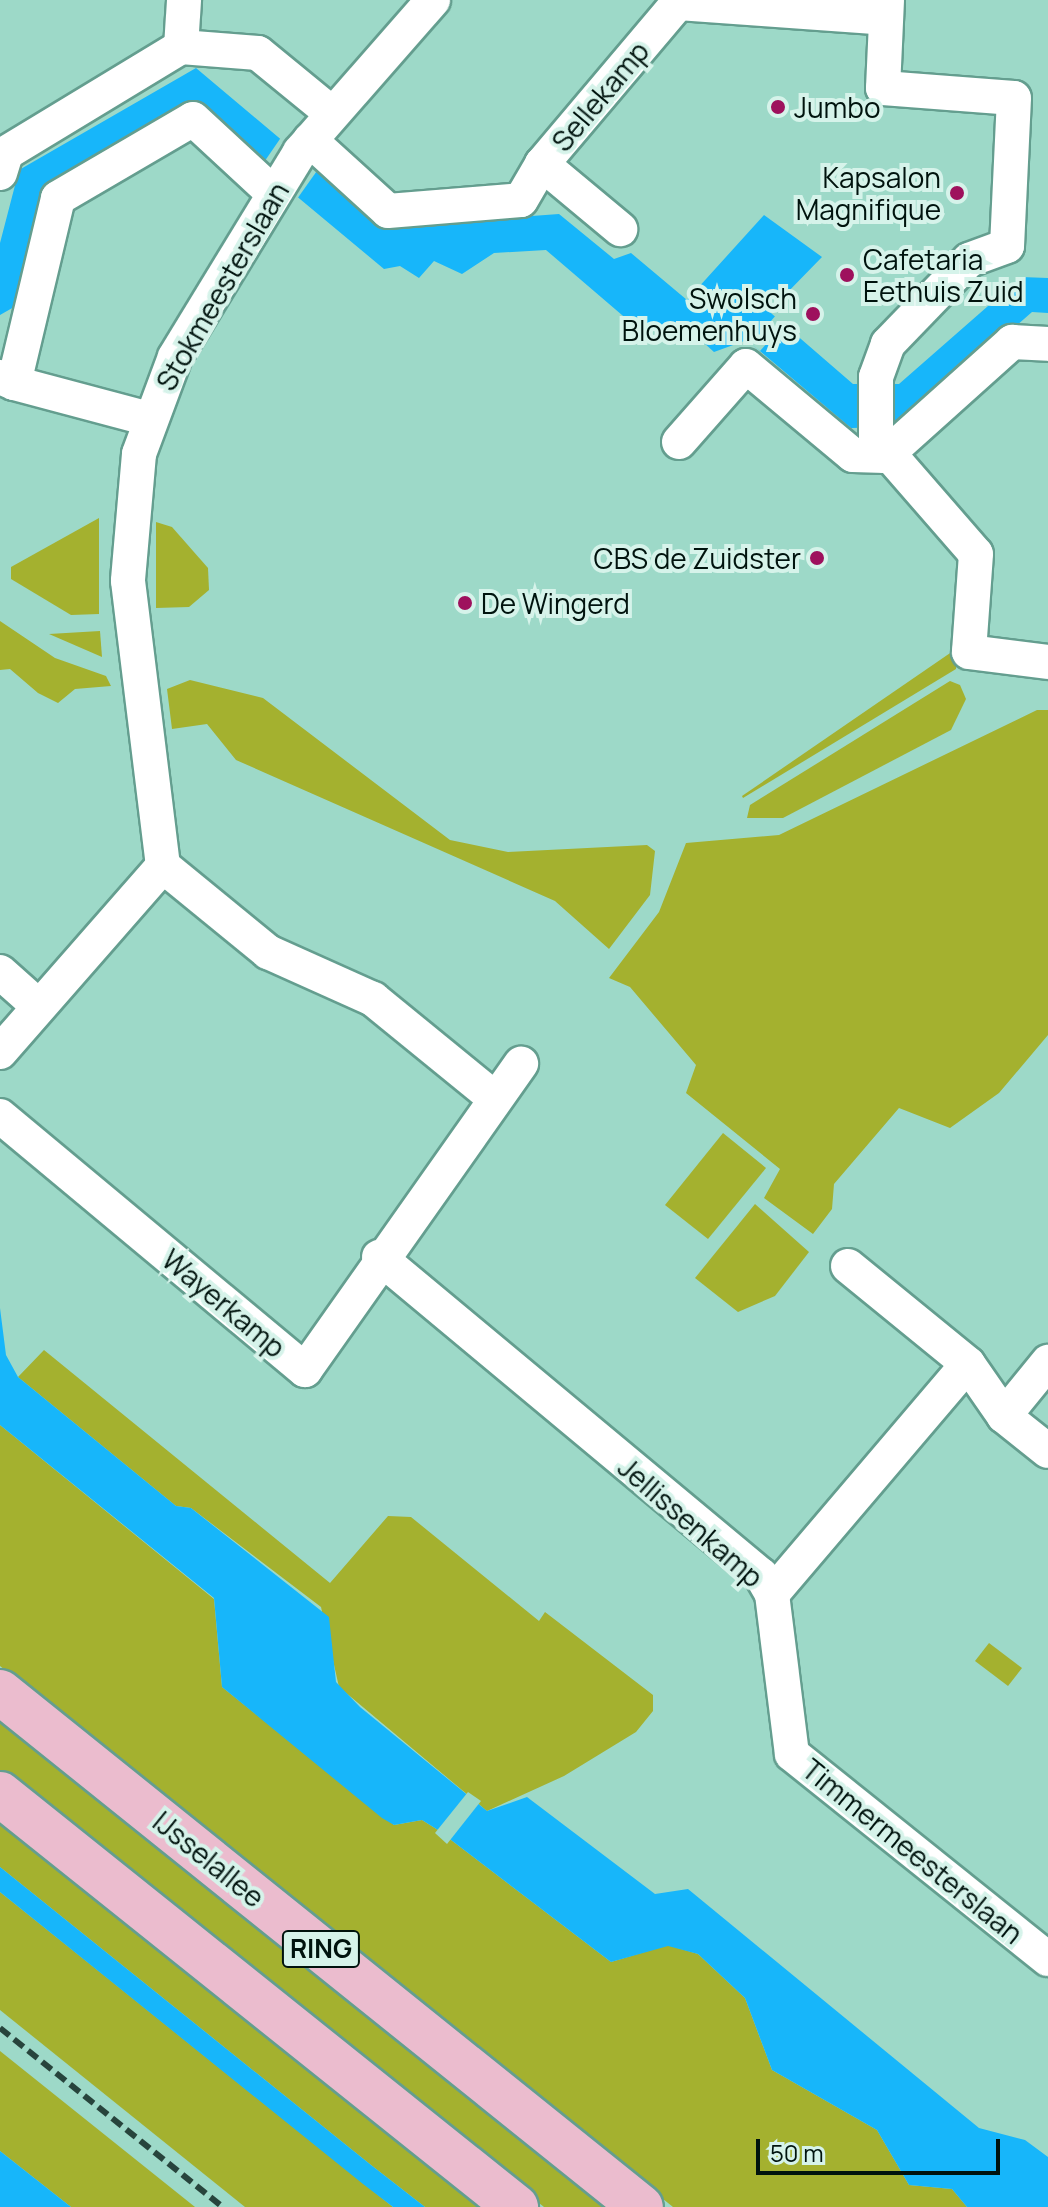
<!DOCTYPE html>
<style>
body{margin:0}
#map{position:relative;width:1048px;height:2207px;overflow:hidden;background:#9dd9c8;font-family:Manrope,sans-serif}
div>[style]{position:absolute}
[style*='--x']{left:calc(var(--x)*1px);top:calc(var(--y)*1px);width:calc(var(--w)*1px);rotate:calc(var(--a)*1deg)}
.green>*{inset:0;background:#a4b12f}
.water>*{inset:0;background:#17b6fa}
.pier>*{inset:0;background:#9dd9c8}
.roads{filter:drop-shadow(2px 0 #649e8f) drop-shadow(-2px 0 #649e8f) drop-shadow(0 2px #649e8f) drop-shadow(0 -2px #649e8f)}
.minor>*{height:34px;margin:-17px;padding:0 17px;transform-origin:17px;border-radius:17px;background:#fff}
.major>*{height:44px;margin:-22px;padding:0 22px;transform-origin:22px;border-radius:22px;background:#ebbcce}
.rail>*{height:6px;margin-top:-3px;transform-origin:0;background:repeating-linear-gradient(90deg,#27443c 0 12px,transparent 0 18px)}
.dots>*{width:22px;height:22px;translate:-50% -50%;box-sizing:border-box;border:4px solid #d6f3ea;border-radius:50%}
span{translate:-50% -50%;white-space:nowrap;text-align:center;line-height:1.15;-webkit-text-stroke:8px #d6f3ea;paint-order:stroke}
.shield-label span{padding:2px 6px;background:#d6f3ea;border:2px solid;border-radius:6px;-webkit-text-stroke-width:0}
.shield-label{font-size:26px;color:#00130e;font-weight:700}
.street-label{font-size:28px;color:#00130e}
.poi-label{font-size:28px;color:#00130e}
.left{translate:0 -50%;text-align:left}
.right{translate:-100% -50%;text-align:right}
.scale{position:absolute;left:756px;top:2139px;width:244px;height:36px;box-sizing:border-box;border:4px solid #00130e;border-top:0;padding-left:10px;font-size:24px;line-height:28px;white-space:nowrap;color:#00130e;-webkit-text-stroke:6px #d6f3ea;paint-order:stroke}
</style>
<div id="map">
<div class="green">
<div style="clip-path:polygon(99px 518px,99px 614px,71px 615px,11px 579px,11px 567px)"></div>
<div style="clip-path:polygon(156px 522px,172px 527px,208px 568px,209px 590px,189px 607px,156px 608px)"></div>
<div style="clip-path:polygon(0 621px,55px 658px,106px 676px,111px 686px,75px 689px,58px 703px,38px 693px,10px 669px,0 670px)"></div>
<div style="clip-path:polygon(100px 631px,102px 657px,49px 634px)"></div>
<div style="clip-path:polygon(956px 649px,956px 669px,743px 798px,742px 796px)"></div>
<div style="clip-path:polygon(190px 680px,263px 698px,450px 840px,508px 852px,647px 845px,655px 851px,650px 895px,609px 949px,555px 901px,236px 760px,207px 724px,172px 729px,167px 689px)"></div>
<div style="clip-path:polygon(950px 681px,960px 685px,966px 699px,951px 730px,783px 818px,747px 818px,750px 805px)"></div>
<div style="clip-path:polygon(1037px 710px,1048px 710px,1048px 1035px,999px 1093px,950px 1128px,899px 1108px,834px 1184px,832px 1209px,813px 1234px,764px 1198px,780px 1169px,686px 1093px,696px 1065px,630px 987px,609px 978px,659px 912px,686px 843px,779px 835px)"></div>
<div style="clip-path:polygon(723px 1133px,766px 1168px,708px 1239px,665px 1205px)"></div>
<div style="clip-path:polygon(755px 1204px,809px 1252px,775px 1296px,738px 1312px,695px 1278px)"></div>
<div style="clip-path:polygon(44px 1350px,330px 1583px,388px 1516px,411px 1517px,539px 1621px,545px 1612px,653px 1695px,653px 1711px,636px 1732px,564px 1776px,487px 1811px,339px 1687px,321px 1607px,191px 1508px,176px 1506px,18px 1377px)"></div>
<div style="clip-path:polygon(0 1425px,214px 1599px,222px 1687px,394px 1825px,422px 1820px,438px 1830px,611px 1962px,668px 1945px,698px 1954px,745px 1998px,772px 2070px,877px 2130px,909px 2185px,952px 2189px,967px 2207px,673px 2207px,0 1666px)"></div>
<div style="clip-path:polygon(989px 1643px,1022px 1668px,1008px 1686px,975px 1661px)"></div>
<div style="clip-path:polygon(0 1719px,611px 2207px,544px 2207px,0 1770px)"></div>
<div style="clip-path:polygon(0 1816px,488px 2207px,425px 2207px,371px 2165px,0 1867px)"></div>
<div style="clip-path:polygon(0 1892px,393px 2207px,245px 2207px,0 2010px)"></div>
<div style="clip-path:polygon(0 2051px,195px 2207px,71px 2207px,0 2151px)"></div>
</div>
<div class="water">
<div style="clip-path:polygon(196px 68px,385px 227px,559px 214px,614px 259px,631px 253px,687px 300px,764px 215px,822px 257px,783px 297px,765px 294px,764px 307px,853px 384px,899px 384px,1021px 277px,1048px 278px,1048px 313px,1032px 312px,900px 427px,851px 428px,747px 340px,714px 352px,693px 333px,679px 345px,653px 322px,643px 333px,546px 250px,494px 253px,462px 274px,434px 261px,419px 278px,400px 266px,384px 269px,193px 110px,51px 192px,21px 303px,0 315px,0 243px,19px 170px)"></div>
<div style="clip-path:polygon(0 1308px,6px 1355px,18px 1377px,176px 1506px,191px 1508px,329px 1617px,336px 1682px,360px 1707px,487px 1811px,527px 1797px,655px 1894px,688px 1889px,979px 2128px,1025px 2140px,1048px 2157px,1048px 2207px,967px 2207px,952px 2189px,909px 2185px,877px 2130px,772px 2070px,745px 1998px,698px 1954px,668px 1946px,611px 1962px,438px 1830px,422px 1820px,394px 1825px,382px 1818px,222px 1687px,214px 1598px,0 1425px)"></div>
<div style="clip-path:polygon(0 1867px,371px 2165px,425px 2207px,393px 2207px,363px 2184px,0 1892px)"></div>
<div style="clip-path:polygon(0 2151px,71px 2207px,0 2207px)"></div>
</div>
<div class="pier">
<div style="clip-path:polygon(282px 136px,319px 168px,297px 199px,260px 168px)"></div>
<div style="clip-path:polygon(777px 314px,786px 322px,760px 351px,751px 344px)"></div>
<div style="clip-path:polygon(468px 1792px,481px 1801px,447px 1844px,435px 1833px)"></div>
</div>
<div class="roads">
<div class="minor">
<div style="--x:433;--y:0;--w:202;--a:131.2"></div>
<div style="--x:300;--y:152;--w:240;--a:121.4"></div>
<div style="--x:175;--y:357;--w:103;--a:110.4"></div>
<div style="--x:139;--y:454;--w:127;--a:95"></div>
<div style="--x:128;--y:581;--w:287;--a:83"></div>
<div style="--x:163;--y:866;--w:136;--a:39.3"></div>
<div style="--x:268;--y:952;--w:115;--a:24.1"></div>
<div style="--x:373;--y:999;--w:154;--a:39.2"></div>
<div style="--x:887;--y:0;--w:88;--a:92.6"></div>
<div style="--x:883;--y:88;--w:131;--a:4.4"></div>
<div style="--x:1014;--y:98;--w:148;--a:92.7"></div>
<div style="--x:1007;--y:246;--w:40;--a:159.8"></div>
<div style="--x:969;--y:260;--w:117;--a:134"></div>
<div style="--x:888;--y:344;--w:35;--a:110"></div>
<div style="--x:876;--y:377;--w:62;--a:90"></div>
<div style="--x:876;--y:439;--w:152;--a:49"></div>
<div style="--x:976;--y:554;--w:98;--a:94.1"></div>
<div style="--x:969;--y:652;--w:80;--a:7.2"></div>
<div style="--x:181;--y:47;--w:47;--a:-86.3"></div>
<div style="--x:310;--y:140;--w:105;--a:42.3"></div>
<div style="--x:388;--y:211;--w:133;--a:-4.7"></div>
<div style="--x:521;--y:200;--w:42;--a:-59.7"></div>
<div style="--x:542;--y:164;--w:211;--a:-49.8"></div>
<div style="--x:678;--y:3;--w:208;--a:4.1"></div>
<div style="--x:542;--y:164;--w:102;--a:39.8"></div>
<div style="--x:0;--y:173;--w:21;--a:-73"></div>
<div style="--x:6;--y:153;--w:205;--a:-31.2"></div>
<div style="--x:181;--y:47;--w:77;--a:4.5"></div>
<div style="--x:258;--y:53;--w:93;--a:39.3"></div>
<div style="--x:0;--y:377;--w:15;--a:23"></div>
<div style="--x:14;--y:383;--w:190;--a:-76.6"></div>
<div style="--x:58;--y:198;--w:156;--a:-30.3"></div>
<div style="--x:193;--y:119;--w:109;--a:42.8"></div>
<div style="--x:14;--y:383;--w:140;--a:14.9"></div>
<div style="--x:679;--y:442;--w:101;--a:-48.6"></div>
<div style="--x:746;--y:366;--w:139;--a:39.8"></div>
<div style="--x:853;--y:455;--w:32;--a:2"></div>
<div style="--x:885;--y:456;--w:171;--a:-41.9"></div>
<div style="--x:1012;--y:342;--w:36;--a:3"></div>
<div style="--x:0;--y:972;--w:48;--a:41.6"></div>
<div style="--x:0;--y:1052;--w:247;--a:-48.8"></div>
<div style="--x:0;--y:1116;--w:397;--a:39.8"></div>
<div style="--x:305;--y:1370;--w:375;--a:-54.8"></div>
<div style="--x:379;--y:1257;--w:497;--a:39.8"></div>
<div style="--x:761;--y:1575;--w:22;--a:60"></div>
<div style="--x:772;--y:1594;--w:161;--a:82.9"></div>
<div style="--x:792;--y:1754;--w:328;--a:38.7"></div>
<div style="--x:848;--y:1266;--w:155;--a:39.2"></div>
<div style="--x:968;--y:1364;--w:63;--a:55.3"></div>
<div style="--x:1004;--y:1416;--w:56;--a:38.5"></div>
<div style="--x:1004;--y:1416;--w:70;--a:-50.8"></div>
<div style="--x:772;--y:1594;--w:302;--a:-49.6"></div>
</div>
<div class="major">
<div style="--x:0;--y:1692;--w:822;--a:38.78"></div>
<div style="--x:0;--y:1794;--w:661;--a:38.67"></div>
</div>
</div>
<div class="rail">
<div style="--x:0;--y:2028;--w:286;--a:38.8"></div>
</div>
<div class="dots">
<div style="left:778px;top:107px;background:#9e115d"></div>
<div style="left:957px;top:193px;background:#9e115d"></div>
<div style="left:847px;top:275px;background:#9e115d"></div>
<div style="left:813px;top:314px;background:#9e115d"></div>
<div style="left:817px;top:558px;background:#9e115d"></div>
<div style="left:465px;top:603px;background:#9e115d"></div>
</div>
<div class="shield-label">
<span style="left:321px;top:1949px">RING</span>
</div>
<div class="street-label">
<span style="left:600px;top:96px;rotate:-50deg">Sellekamp</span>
<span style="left:222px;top:286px;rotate:-60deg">Stokmeesterslaan</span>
<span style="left:224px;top:1303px;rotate:40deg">Wayerkamp</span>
<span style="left:691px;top:1522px;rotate:41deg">Jellissenkamp</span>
<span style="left:913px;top:1851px;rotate:39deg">Timmermeesterslaan</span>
<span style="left:209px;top:1859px;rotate:39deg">IJsselallee</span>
</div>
<div class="poi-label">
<span class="left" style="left:794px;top:107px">Jumbo</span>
<span class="right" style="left:941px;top:193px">Kapsalon<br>Magnifique</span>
<span class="left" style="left:863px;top:275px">Cafetaria<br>Eethuis Zuid</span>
<span class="right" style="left:797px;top:314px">Swolsch<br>Bloemenhuys</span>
<span class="right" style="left:801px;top:558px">CBS de Zuidster</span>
<span class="left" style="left:481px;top:603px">De Wingerd</span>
</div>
<div class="scale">50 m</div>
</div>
